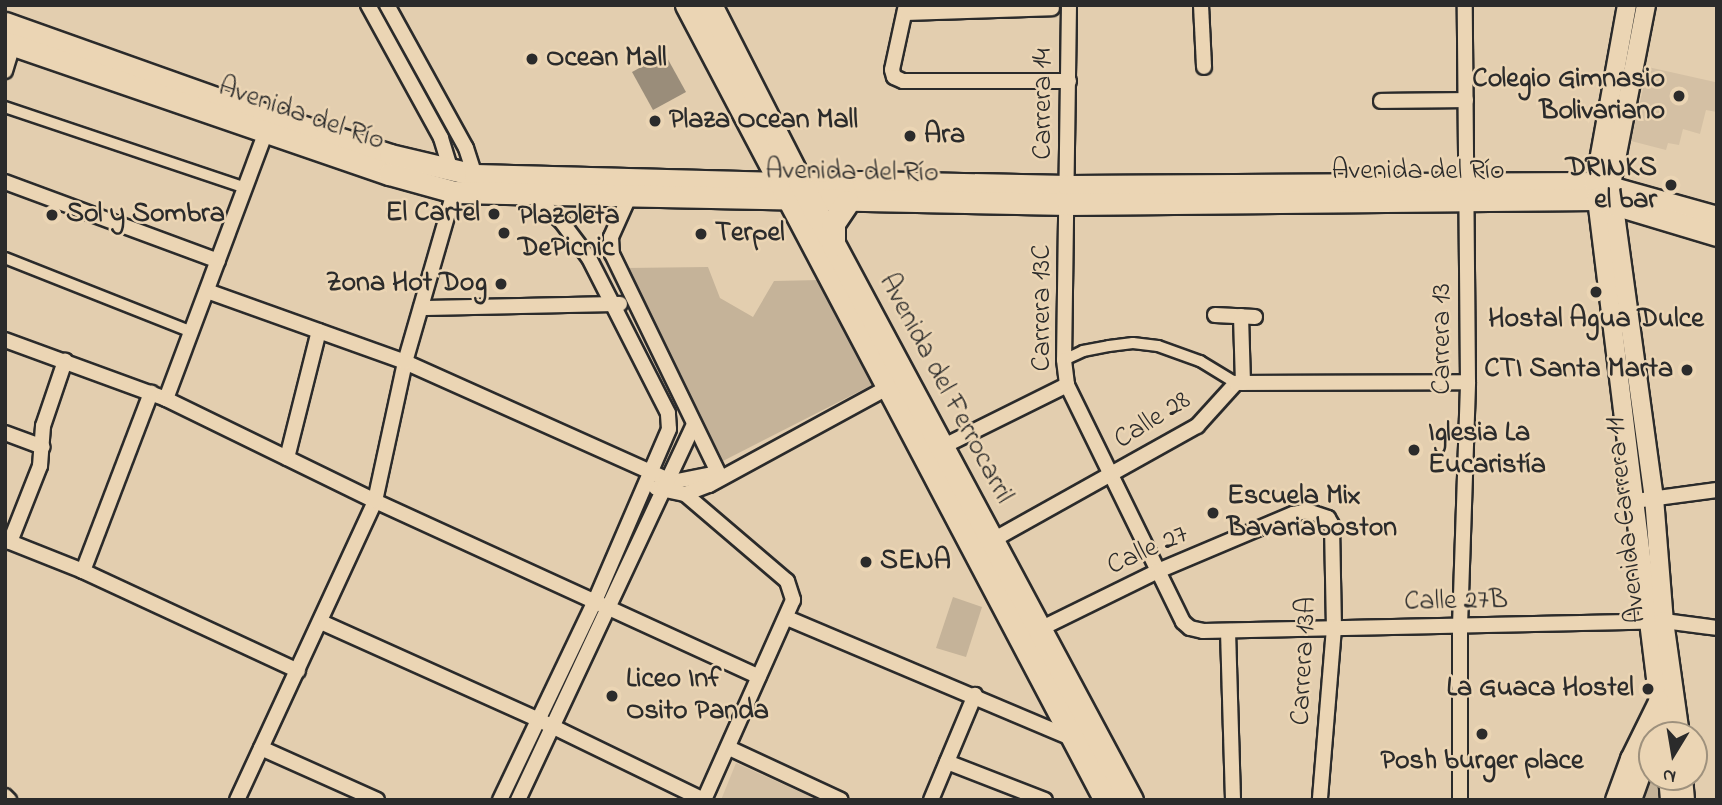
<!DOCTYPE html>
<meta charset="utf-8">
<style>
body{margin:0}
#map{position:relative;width:1722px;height:805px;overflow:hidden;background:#e3ceaf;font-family:"Indie Flower",sans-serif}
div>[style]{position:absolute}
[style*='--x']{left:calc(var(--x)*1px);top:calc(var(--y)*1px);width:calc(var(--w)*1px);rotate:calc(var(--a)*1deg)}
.built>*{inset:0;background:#d4c0a4}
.green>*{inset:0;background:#c5b399}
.water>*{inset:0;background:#9a8d7a}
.roads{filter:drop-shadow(2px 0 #2b2b2b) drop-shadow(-2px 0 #2b2b2b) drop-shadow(0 2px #2b2b2b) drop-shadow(0 -2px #2b2b2b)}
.pedestrian>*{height:10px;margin:-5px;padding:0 5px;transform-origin:5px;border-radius:5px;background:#ebd5b4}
.minor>*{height:14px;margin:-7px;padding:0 7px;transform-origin:7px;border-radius:7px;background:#ebd5b4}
.tertiary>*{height:18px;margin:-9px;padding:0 9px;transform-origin:9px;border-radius:9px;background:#ebd5b4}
.secondary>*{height:21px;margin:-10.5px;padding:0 10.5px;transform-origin:10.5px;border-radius:10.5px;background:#ebd5b4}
.primary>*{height:23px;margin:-11.5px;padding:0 11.5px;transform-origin:11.5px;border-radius:11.5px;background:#ebd5b4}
.dots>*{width:19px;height:19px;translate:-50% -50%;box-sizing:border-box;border:4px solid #ebd5b4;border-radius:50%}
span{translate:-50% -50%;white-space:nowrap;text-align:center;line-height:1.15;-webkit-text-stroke:5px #ebd5b4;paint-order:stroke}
.poi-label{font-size:28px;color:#2b2b2b;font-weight:700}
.left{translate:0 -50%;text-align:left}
.right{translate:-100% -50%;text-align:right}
.street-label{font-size:28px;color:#2b2b2b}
.frame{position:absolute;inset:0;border:7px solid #2b2b2b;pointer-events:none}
.north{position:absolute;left:1638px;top:721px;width:70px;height:70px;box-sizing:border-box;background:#ebd5b4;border:2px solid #9e917d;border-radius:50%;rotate:191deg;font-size:19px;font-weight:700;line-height:28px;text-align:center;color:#2b2b2b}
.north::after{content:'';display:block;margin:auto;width:24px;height:32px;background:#2b2b2b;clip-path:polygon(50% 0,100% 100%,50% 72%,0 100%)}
</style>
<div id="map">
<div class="built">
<div style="clip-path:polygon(1648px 67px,1715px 82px,1717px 76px,1717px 112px,1706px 110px,1700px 134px,1683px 129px,1679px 145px,1668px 143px,1666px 150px,1631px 141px)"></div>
<div style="clip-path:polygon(736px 763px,818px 800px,721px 800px)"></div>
</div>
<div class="green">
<div style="clip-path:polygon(708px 267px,720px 298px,753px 317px,774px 281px,820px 280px,872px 385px,723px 461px,626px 268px)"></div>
<div style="clip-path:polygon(953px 597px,982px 607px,966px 657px,936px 648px)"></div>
<div style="clip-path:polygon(1652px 762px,1652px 777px,1663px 777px,1666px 800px,1638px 800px)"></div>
</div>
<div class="water">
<div style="clip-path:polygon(665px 54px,686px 92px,653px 110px,632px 72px)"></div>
</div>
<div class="roads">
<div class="pedestrian">
<div style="--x:5;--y:107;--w:253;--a:18.6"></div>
<div style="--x:5;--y:258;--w:201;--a:21.6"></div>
<div style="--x:1064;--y:360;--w:21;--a:-25"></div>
<div style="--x:1083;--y:351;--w:26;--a:-11"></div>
<div style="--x:1109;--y:346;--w:24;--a:-7"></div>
<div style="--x:1133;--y:343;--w:25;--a:7"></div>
<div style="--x:1158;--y:346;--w:45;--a:19.7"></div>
<div style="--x:1200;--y:361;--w:42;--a:31.4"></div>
</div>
<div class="minor">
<div style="--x:368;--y:5;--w:152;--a:61.2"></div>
<div style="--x:441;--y:138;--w:34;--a:73"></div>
<div style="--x:387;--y:5;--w:163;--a:61.1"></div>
<div style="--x:466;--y:148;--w:28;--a:72"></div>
<div style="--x:906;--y:5;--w:66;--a:102.2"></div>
<div style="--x:892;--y:70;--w:7;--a:74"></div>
<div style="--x:894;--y:77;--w:10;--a:24"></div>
<div style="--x:903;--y:81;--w:166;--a:0"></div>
<div style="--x:1069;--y:5;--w:355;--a:90.8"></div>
<div style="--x:1064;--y:360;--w:25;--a:83"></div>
<div style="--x:1067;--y:385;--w:264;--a:63.9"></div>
<div style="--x:1183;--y:622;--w:9;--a:41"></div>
<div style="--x:1190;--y:628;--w:13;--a:13"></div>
<div style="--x:1203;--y:631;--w:461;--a:-1.2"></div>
<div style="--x:1664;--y:621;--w:53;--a:7.5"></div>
<div style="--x:1201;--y:5;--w:62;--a:87.2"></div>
<div style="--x:905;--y:13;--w:147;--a:-1.9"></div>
<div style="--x:5;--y:71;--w:34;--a:-73"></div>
<div style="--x:1381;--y:101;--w:85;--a:-0.7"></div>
<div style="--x:5;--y:182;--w:227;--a:20.3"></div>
<div style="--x:629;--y:197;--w:44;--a:114.2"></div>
<div style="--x:611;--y:237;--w:17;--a:87"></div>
<div style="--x:612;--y:254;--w:249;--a:64.1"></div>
<div style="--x:207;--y:291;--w:210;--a:19.7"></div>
<div style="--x:405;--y:362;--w:286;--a:24.1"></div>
<div style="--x:666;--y:479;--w:11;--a:10"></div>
<div style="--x:677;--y:481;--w:42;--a:-11"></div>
<div style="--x:421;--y:308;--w:199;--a:-1.2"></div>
<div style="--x:1215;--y:315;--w:40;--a:2.9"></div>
<div style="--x:1241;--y:316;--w:67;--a:88.3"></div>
<div style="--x:5;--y:340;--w:171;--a:20.1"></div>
<div style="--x:166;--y:399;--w:233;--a:26"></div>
<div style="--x:375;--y:501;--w:422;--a:24.6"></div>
<div style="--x:166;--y:399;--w:294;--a:-69.5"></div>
<div style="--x:5;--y:433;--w:40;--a:20.2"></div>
<div style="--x:940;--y:448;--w:142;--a:-26.4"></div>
<div style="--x:287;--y:458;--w:131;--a:-75.9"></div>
<div style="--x:656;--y:488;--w:30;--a:12"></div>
<div style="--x:685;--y:494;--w:26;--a:-21"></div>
<div style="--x:709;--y:485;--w:211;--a:-28.6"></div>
<div style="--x:685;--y:494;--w:134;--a:40.5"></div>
<div style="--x:787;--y:581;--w:20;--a:72"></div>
<div style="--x:793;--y:600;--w:219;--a:114"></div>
<div style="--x:1643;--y:500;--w:75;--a:-7.7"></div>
<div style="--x:5;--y:540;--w:84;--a:21.7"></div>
<div style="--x:83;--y:571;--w:237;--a:24.9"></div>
<div style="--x:993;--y:540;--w:234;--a:-29.2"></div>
<div style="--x:1197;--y:426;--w:58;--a:-47.8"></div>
<div style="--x:1236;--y:383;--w:232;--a:-0.2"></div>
<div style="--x:10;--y:542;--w:82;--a:-68.5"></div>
<div style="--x:40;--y:466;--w:40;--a:-85.7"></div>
<div style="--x:43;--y:426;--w:69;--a:-71.3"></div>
<div style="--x:83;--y:571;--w:191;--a:-69.1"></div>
<div style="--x:787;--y:618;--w:311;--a:22.9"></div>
<div style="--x:321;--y:622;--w:237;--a:24.2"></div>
<div style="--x:537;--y:719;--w:186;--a:25.9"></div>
<div style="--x:1228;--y:631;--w:169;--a:88.3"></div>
<div style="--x:1034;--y:632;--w:138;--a:-26.2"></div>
<div style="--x:1158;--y:571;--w:147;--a:-22.9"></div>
<div style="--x:1293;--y:514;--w:14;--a:-12"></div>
<div style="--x:1307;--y:511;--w:22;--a:18"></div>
<div style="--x:1328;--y:518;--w:8;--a:60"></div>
<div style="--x:1332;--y:525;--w:103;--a:88.9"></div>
<div style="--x:1334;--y:628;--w:173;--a:94.7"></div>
<div style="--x:261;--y:748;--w:127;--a:24.1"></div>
<div style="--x:729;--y:748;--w:123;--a:24.9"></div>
<div style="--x:947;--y:762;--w:105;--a:21.2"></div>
<div style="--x:5;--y:796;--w:6;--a:45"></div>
<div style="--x:237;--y:800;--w:329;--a:-65.2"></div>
<div style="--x:375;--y:501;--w:142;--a:-77.8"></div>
<div style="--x:405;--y:362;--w:177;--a:-73.9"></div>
<div style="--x:500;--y:800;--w:221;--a:-64.5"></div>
<div style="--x:595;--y:601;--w:187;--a:-66.7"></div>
<div style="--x:669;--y:429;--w:16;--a:-94"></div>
<div style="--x:668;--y:413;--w:174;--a:-117"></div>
<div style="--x:589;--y:258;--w:46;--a:-127.1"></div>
<div style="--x:561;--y:221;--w:38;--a:-138"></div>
<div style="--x:518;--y:800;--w:415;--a:-64.9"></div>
<div style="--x:931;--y:800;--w:114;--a:-67.3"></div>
<div style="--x:1460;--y:800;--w:174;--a:-90"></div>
<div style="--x:1460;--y:626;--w:244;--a:-88.1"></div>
<div style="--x:1468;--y:382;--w:377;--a:-90.5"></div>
</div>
<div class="tertiary">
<div style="--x:1627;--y:5;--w:181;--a:100.2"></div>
<div style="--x:1595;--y:183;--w:556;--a:82.98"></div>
<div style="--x:1646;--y:5;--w:183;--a:101"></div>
<div style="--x:1611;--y:185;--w:316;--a:82.2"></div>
<div style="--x:1654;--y:498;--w:123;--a:85.4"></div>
<div style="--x:1664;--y:621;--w:115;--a:82"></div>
<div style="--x:1668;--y:777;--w:23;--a:85"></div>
<div style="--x:1683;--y:777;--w:23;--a:85"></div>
<div style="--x:1615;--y:800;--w:44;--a:-69.9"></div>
<div style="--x:1630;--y:759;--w:66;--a:-63.8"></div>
<div style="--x:1632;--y:800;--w:59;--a:-70.3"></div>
</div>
<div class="secondary">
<div style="--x:5;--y:23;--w:236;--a:19.6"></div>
<div style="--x:227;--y:102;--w:171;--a:18"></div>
<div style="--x:390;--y:155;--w:87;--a:13.2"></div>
<div style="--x:475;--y:175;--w:306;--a:1.5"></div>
<div style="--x:781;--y:183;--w:82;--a:-0.7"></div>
<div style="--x:863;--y:182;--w:205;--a:1.1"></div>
<div style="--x:1068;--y:186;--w:527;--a:-0.33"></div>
<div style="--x:1595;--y:183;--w:127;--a:15.6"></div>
<div style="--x:5;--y:42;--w:406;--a:19"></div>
<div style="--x:389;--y:174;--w:67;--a:15.5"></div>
<div style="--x:454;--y:192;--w:614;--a:1.12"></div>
<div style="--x:1068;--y:204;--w:529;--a:-0.54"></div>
<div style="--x:1597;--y:199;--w:125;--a:16.7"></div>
</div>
<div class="primary">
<div style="--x:687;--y:5;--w:899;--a:62.21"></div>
<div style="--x:710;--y:5;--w:199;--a:63"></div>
<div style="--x:800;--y:182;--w:701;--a:61.83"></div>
<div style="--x:833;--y:244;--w:21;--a:-90"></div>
<div style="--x:833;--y:223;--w:25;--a:-56"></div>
</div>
</div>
<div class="dots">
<div style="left:532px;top:59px;background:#2b2b2b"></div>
<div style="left:1679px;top:96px;background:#2b2b2b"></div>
<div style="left:655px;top:121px;background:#2b2b2b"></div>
<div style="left:910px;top:136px;background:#2b2b2b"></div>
<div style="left:1671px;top:185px;background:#2b2b2b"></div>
<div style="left:494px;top:214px;background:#2b2b2b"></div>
<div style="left:52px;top:215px;background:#2b2b2b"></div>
<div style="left:504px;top:233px;background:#2b2b2b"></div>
<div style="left:701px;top:234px;background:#2b2b2b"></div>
<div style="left:501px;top:284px;background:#2b2b2b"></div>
<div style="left:1596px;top:292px;background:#2b2b2b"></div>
<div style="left:1687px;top:370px;background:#2b2b2b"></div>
<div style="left:1414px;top:450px;background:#2b2b2b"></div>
<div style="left:1213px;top:513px;background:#2b2b2b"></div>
<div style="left:866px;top:562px;background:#2b2b2b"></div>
<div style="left:1648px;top:689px;background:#2b2b2b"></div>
<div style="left:612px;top:696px;background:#2b2b2b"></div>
<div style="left:1482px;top:734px;background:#2b2b2b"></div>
</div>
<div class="poi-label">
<span class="left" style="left:546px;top:59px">Ocean Mall</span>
<span class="right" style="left:1665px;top:96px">Colegio Gimnasio<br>Bolivariano</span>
<span class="left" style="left:669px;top:121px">Plaza Ocean Mall</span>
<span class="left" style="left:924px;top:136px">Ara</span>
<span class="right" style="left:1657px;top:185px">DRINKS<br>el bar</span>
<span class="right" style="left:480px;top:214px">El Cartel</span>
<span class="left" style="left:66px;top:215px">Sol y Sombra</span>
<span class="left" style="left:518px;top:233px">Plazoleta<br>DePicnic</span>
<span class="left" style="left:715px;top:234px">Terpel</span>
<span class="right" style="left:487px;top:284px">Zona Hot Dog</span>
<span style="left:1596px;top:320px">Hostal Agua Dulce</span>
<span class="right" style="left:1673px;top:370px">CTI Santa Marta</span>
<span class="left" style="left:1428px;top:450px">Iglesia La<br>Eucaristía</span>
<span class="left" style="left:1227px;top:513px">Escuela Mix<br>Bavariaboston</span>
<span class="left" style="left:880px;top:562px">SENA</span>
<span class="left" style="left:626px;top:696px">Liceo Inf<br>Osito Panda</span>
<span class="right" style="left:1634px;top:689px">La Guaca Hostel</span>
<span style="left:1482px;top:762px">Posh burger place</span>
</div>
<div class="street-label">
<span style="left:1044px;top:104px;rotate:-90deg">Carrera 14</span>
<span style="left:301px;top:115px;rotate:19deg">Avenida del Río</span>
<span style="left:1418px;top:172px">Avenida del Río</span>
<span style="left:852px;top:173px;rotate:1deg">Avenida del Río</span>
<span style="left:1043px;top:308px;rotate:-90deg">Carrera 13C</span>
<span style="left:1443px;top:339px;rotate:-90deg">Carrera 13</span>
<span style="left:945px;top:389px;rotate:62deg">Avenida del Ferrocarril</span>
<span style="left:1153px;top:421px;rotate:-32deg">Calle 28</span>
<span style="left:1627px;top:520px;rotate:-96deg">Avenida Carrera 11</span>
<span style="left:1148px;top:551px;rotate:-24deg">Calle 27</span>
<span style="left:1456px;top:602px;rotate:-1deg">Calle 27B</span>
<span style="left:1305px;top:661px;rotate:-87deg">Carrera 13A</span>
</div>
<div class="frame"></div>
<div class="north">N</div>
</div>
